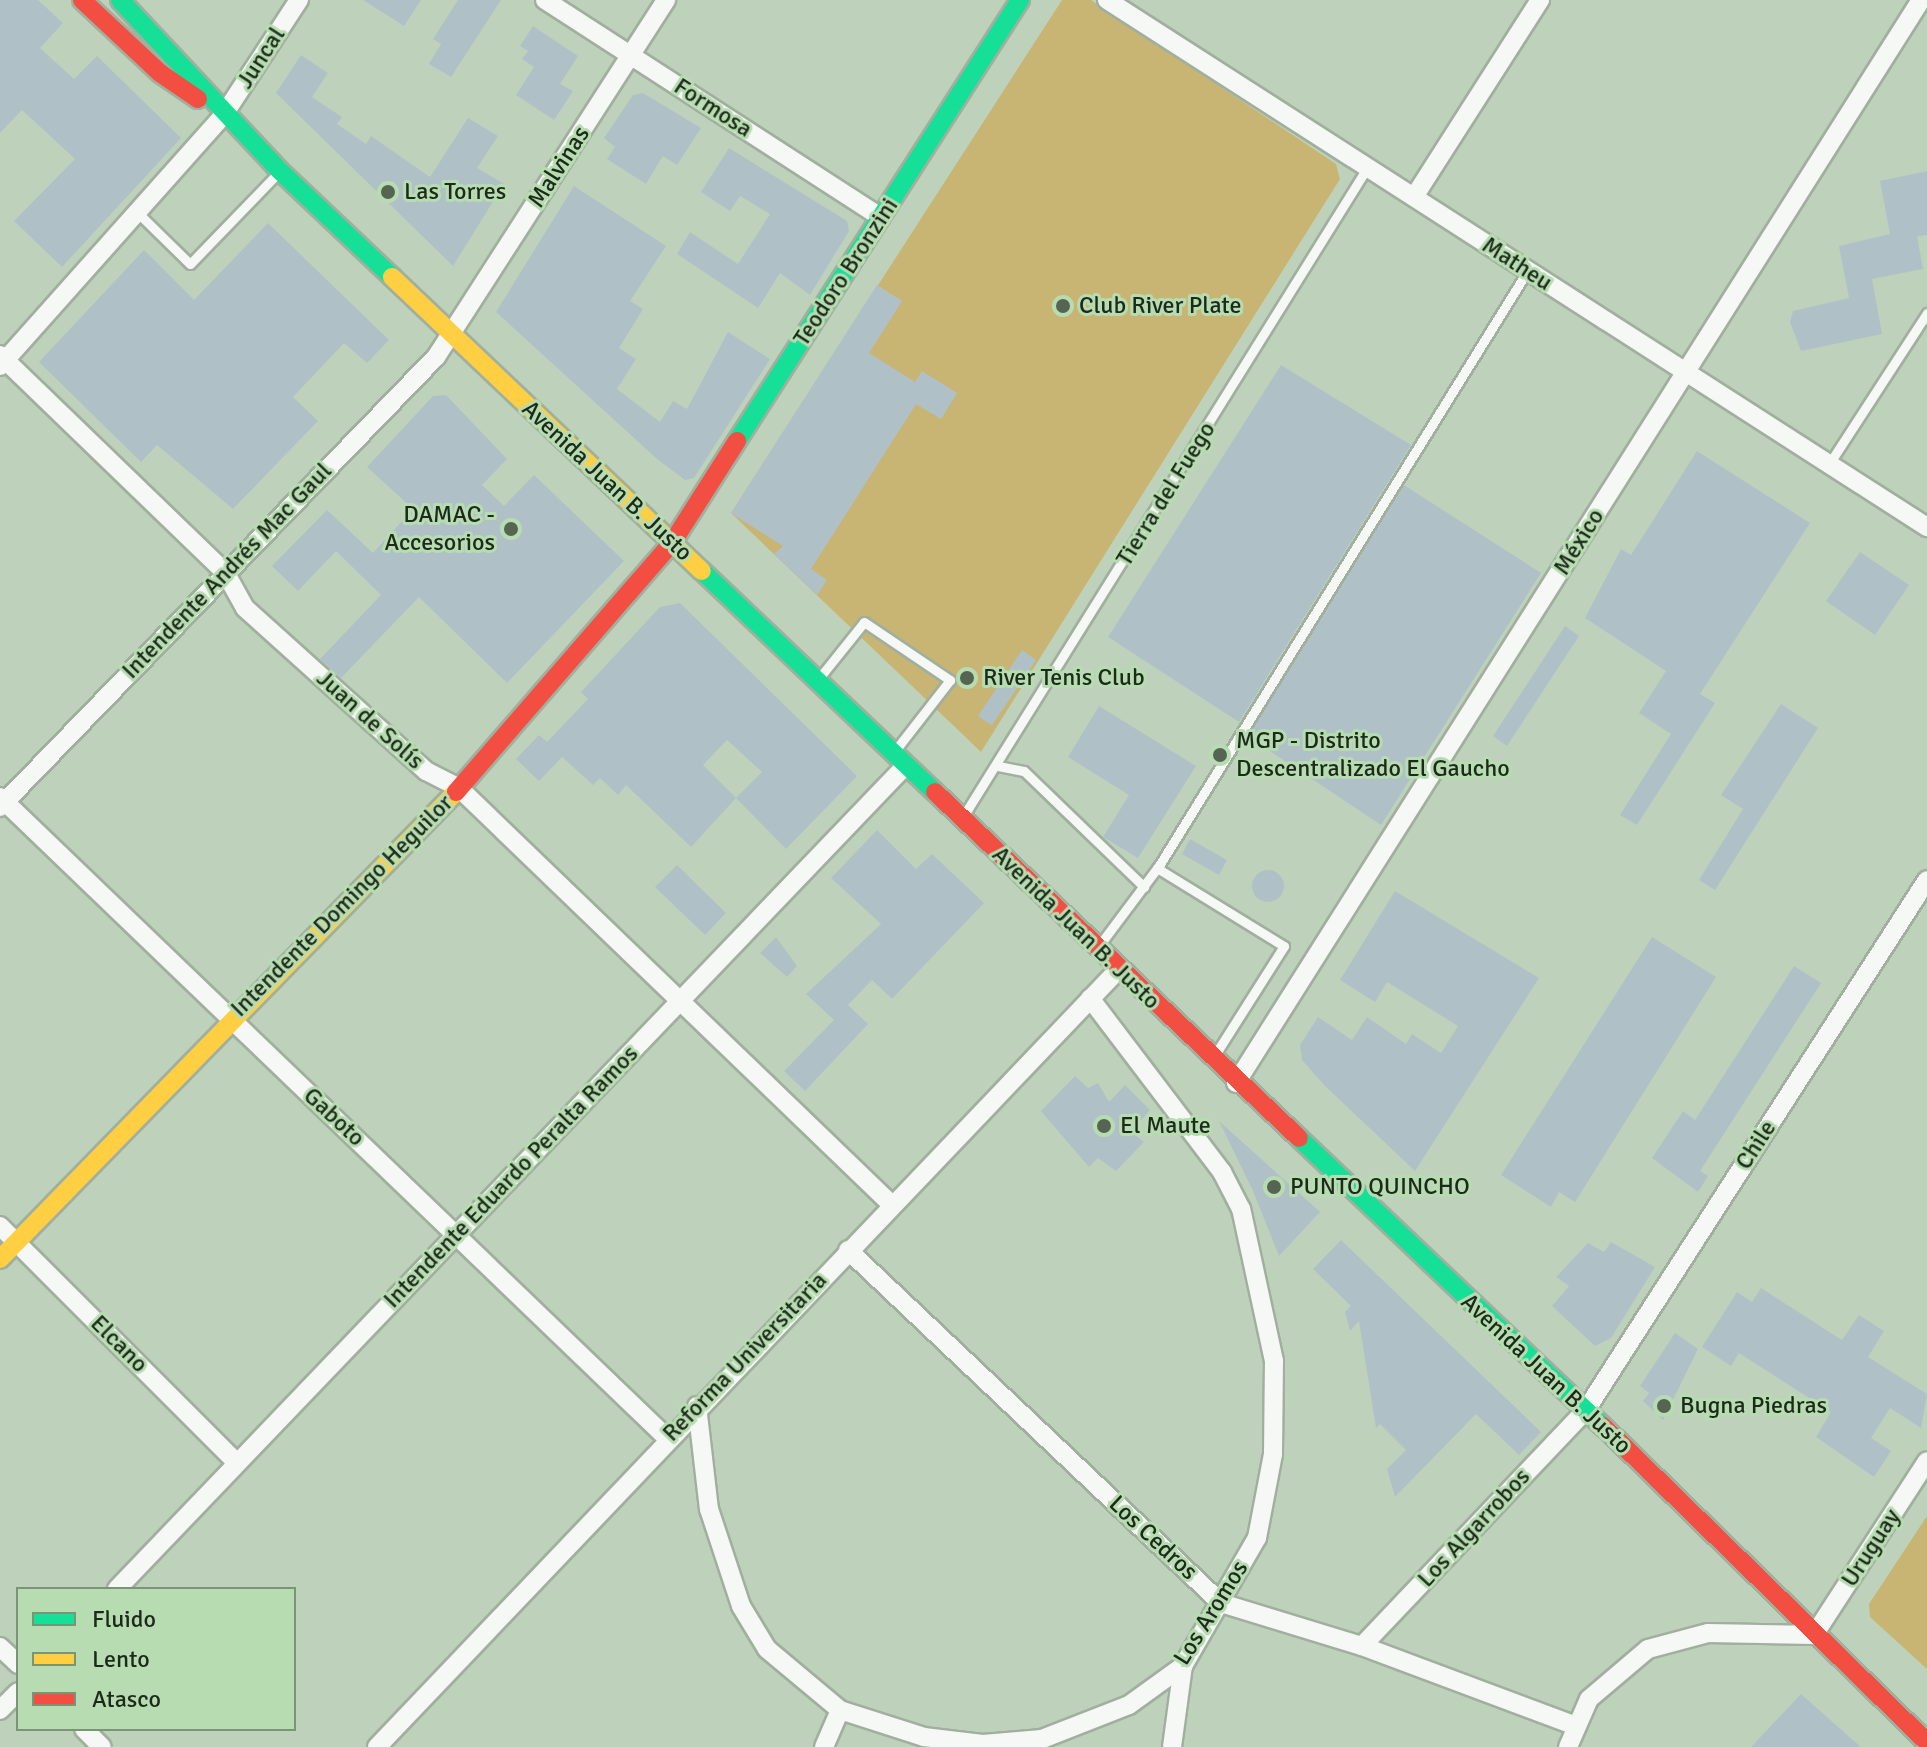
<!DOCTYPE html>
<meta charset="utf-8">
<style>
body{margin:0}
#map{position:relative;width:1927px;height:1747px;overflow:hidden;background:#bed2bb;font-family:Signika,sans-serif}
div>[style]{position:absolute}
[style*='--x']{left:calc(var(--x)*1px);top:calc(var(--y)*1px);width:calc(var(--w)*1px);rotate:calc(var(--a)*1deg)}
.green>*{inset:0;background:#c8b574}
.building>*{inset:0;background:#afc1c7}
.round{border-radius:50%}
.roads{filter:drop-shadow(2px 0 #a1af9e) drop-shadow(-2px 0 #a1af9e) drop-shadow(0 2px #a1af9e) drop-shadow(0 -2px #a1af9e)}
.lane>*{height:9px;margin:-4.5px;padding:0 4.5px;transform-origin:4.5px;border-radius:4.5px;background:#f5f8f5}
.street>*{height:18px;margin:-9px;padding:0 9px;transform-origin:9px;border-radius:9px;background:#f5f8f5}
.fast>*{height:18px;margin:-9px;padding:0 9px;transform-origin:9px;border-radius:9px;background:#16e098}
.slow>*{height:18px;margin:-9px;padding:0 9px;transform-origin:9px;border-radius:9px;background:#ffcf43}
.jam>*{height:18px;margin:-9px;padding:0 9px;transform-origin:9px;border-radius:9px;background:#f24e42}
.dots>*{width:22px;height:22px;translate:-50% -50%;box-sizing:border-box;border:4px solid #b8dcb1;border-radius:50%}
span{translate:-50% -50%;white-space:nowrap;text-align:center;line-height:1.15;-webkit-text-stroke:6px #b8dcb1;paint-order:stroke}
.street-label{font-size:24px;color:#1c2a1a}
.poi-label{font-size:24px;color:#1c2a1a}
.left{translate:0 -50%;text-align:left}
.right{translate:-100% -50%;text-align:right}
.legend{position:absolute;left:16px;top:1587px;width:280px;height:144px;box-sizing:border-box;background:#b8dcb1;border:2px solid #7a9575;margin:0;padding:10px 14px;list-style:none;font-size:24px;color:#1c2a1a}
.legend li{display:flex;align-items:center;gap:16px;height:40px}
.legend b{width:40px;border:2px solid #7a9575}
</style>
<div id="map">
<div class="green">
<div style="clip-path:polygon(1062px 0,1091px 0,1336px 164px,1340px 179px,981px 752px,731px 513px)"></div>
<div style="clip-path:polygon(1927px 1516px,1927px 1669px,1870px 1617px,1869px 1604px)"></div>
</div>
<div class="building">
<div style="clip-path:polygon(0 0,38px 0,63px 23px,40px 48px,74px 79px,97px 56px,181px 138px,62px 267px,14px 221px,75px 159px,22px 110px,0 133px)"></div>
<div style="clip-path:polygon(363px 0,421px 0,404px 26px)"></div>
<div style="clip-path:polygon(458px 0,501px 0,451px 77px,429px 64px,441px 44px,433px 39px)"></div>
<div style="clip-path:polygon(533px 26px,578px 56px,560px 84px,573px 91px,554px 120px,516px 95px,534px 67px,522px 59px,528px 51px,520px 46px)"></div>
<div style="clip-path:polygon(301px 55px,328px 73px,312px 97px,342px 117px,337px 124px,366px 144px,371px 136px,430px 177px,468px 118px,498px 136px,477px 168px,504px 184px,453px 266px,276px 93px)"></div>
<div style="clip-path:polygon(643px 93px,701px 128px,677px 165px,663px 156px,646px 184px,607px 159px,615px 147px,604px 138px,633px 95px)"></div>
<div style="clip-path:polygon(729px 148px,847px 221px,849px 231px,810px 295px,780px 273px,758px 308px,677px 254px,690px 232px,738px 264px,770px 214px,740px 196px,730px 211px,701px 192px)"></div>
<div style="clip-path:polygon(1927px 171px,1927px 235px,1917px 236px,1923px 269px,1872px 279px,1882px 334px,1801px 351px,1790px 322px,1793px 311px,1849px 298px,1839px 246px,1890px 234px,1880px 181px)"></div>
<div style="clip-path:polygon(574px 186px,666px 246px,630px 301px,643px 309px,619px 348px,636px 359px,617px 389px,660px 422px,673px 401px,687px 409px,728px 332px,770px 359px,694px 478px,685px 480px,656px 458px,496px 312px)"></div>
<div style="clip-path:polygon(268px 223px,389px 340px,367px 363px,344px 343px,293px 397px,318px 421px,233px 509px,157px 445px,141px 462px,39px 362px,144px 250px,194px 300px)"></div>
<div style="clip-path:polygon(877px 285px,902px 301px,869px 353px,915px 382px,922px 371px,957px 393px,941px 419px,916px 404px,811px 569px,827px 580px,817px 595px,774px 554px,783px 546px,731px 513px)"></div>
<div style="clip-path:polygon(1281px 365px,1411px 445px,1239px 722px,1108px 637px)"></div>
<div style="clip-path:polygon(446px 395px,507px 459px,482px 485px,504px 506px,534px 475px,624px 561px,507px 683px,419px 597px,341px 678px,320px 659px,381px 595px,336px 551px,298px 591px,272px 566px,327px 510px,373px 553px,413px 509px,367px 467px,433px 396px)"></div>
<div style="clip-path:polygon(1697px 451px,1810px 523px,1700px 694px,1715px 703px,1637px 825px,1620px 815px,1671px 734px,1639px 713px,1666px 671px,1585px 618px,1621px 549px,1631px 555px)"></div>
<div style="clip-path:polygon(1404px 485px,1541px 573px,1381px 825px,1255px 741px,1259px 735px,1252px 730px)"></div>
<div style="clip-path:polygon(1860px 552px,1909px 585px,1875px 635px,1826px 601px)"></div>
<div style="clip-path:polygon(evenodd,680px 603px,857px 776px,786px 849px,736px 798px,691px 847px,626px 785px,618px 795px,600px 778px,593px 785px,562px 757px,539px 781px,516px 759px,539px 735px,547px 742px,588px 699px,581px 692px,660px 607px,680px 603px,727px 740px,762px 772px,736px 798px,703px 765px,727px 740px)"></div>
<div style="clip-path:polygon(1565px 626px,1579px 636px,1507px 746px,1493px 736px)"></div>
<div style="clip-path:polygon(1022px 650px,1036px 660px,992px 725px,978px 716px)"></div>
<div style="clip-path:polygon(1781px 704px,1818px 728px,1715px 890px,1699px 880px,1743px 809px,1721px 795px)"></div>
<div style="clip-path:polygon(1099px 706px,1196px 766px,1138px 858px,1103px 837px,1129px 795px,1068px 757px)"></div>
<div style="clip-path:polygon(877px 830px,916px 869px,932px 854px,984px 903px,892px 999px,872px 980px,848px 1005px,868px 1024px,805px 1091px,784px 1071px,834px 1020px,806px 994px,881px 924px,831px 878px)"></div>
<div style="clip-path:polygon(1190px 839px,1227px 860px,1219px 875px,1182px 854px)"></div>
<div style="clip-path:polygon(677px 865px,726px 913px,705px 935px,655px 887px)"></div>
<div class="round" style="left:1252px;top:870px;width:32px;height:32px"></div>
<div style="clip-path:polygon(1395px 891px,1539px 978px,1415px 1171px,1324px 1085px,1302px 1060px,1300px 1045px,1318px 1017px,1352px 1040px,1367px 1017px,1406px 1044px,1412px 1034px,1441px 1053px,1458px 1026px,1387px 982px,1375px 1002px,1340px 980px)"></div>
<div style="clip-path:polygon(776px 937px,797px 966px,787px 977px,760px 953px)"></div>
<div style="clip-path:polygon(1652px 937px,1716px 977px,1575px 1202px,1559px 1192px,1551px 1207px,1501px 1175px)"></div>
<div style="clip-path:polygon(1794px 966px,1821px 983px,1700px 1171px,1708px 1176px,1698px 1192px,1652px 1158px,1683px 1111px,1695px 1120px)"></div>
<div style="clip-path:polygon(1075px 1076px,1088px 1088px,1098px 1083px,1109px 1102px,1125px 1085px,1150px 1110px,1131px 1132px,1144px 1142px,1116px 1171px,1098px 1158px,1089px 1167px,1041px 1111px)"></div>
<div style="clip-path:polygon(1219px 1121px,1320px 1212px,1279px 1256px,1253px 1191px)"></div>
<div style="clip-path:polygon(1341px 1240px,1541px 1432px,1519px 1455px,1476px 1414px,1395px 1497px,1387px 1469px,1406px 1450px,1380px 1424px,1376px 1428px,1359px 1321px,1350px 1331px,1345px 1312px,1351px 1306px,1313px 1269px)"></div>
<div style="clip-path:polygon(1611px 1242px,1655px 1267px,1611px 1338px,1595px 1346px,1552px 1306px,1569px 1286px,1556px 1277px,1588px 1243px,1604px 1252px)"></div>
<div style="clip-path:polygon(1761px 1288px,1842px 1340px,1859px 1315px,1884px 1331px,1868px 1357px,1927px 1394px,1921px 1428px,1890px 1408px,1871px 1438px,1891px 1451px,1874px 1477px,1816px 1437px,1831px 1412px,1739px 1353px,1731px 1366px,1702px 1347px,1737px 1292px,1752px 1302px)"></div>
<div style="clip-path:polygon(1675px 1333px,1698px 1349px,1663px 1420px,1643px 1401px,1649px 1393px,1640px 1386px)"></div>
<div style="clip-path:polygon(1801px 1694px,1845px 1733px,1861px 1747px,1751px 1747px)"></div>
</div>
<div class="roads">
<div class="lane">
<div style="--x:139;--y:214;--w:71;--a:44.4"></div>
<div style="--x:190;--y:264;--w:125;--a:-46"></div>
<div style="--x:1829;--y:464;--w:180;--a:-57"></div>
<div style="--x:820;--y:677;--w:70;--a:-51.3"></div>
<div style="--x:864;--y:622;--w:104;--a:34"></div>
<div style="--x:950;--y:680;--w:86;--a:127.9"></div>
<div style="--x:998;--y:766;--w:26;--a:11"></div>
<div style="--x:1024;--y:771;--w:167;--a:44"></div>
<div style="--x:964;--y:815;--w:762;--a:-58.08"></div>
<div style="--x:1157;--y:868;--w:149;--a:31.6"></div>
<div style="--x:1284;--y:946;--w:127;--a:122.4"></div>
<div style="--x:1101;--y:943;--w:99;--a:-53.2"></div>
<div style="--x:1160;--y:864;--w:699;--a:-58.22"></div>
</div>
<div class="street">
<div style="--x:545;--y:0;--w:400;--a:32.9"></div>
<div style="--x:1107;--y:0;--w:975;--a:32.73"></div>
<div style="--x:1414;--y:197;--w:234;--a:-57.4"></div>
<div style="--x:0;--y:355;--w:313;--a:44"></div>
<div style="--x:225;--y:572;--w:41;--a:60.9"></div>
<div style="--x:245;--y:608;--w:244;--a:42"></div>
<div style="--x:426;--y:771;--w:37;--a:27"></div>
<div style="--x:459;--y:788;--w:600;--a:43.92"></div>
<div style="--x:0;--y:366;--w:335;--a:-48.3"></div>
<div style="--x:223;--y:116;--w:139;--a:-56.8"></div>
<div style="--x:0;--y:797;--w:925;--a:43.86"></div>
<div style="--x:0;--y:807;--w:627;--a:-45.91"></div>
<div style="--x:436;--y:357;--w:425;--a:-57.2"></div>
<div style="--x:1236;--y:1083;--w:1281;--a:-57.69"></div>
<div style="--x:0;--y:1226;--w:335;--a:45"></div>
<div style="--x:848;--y:1250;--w:514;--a:43.42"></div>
<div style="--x:1221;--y:1603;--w:147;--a:17"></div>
<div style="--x:1362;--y:1646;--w:225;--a:20.5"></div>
<div style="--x:697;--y:1406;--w:104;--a:83.4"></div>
<div style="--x:709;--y:1509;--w:102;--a:71.7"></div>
<div style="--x:741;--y:1606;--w:50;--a:58.8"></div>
<div style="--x:767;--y:1649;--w:95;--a:39.9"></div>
<div style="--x:840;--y:1710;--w:88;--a:17.8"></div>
<div style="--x:924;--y:1737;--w:59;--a:6.8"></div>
<div style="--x:983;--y:1744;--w:59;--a:-4.8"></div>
<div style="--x:1042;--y:1739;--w:93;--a:-21.3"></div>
<div style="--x:1129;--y:1705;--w:67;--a:-35.8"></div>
<div style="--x:1183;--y:1666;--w:148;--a:-60"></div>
<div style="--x:1257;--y:1538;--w:86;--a:-79.2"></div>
<div style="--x:1273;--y:1454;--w:93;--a:-89.4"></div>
<div style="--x:1274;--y:1361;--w:156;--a:-102.2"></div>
<div style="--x:1241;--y:1209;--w:42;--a:-117.2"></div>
<div style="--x:1222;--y:1172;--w:218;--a:-127.2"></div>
<div style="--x:117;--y:1589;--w:1139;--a:-46.24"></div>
<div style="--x:1362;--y:1646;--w:325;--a:-46.5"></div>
<div style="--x:1586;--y:1410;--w:630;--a:-57.24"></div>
<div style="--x:0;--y:1647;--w:25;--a:43"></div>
<div style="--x:0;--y:1710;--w:25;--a:-45"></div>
<div style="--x:84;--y:1729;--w:25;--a:45"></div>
<div style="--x:377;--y:1747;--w:1074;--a:-46.36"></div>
<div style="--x:824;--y:1747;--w:40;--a:-66.6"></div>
<div style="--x:1172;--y:1747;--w:82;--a:-82.3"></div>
<div style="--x:1568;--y:1747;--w:52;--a:-66.4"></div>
<div style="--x:1589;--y:1699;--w:77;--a:-40.3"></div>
<div style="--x:1648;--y:1649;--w:62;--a:-14.9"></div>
<div style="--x:1708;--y:1633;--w:106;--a:1.1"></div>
<div style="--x:1814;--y:1635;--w:207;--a:-57"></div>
</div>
<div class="fast">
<div style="--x:120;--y:0;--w:234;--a:46.9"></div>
<div style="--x:280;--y:171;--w:154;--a:43.4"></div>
<div style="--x:737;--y:441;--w:524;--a:-57.31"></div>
<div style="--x:702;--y:571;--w:321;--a:43.5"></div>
<div style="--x:1299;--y:1138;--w:419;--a:43.5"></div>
</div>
<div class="slow">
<div style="--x:392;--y:277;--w:427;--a:43.5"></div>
<div style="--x:0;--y:1259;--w:653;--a:-45.68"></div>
</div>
<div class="jam">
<div style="--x:82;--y:0;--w:107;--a:43.1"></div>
<div style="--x:160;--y:73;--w:46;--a:34.4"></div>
<div style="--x:456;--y:792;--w:330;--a:-49.1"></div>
<div style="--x:672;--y:543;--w:121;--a:-57.5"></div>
<div style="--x:935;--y:792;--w:502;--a:43.55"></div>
<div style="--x:1603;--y:1426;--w:453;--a:44.3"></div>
</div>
</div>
<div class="dots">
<div style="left:388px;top:192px;background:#556552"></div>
<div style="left:1063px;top:306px;background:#556552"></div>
<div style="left:511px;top:529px;background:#556552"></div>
<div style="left:967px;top:678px;background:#556552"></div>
<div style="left:1220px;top:755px;background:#556552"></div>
<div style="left:1104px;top:1126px;background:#556552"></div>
<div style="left:1274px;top:1187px;background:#556552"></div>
<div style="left:1664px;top:1406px;background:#556552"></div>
</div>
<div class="street-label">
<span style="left:261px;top:58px;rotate:-57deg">Juncal</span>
<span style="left:713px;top:108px;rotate:33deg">Formosa</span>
<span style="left:559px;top:167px;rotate:-57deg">Malvinas</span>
<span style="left:1517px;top:264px;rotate:33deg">Matheu</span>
<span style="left:846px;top:272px;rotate:-57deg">Teodoro Bronzini</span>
<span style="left:607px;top:481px;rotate:43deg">Avenida Juan B. Justo</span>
<span style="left:1166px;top:494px;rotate:-58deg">Tierra del Fuego</span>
<span style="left:1579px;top:542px;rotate:-58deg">México</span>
<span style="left:227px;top:571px;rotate:-46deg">Intendente Andrés Mac Gaul</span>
<span style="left:370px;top:720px;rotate:42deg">Juan de Solís</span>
<span style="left:342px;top:906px;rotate:-45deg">Intendente Domingo Heguilor</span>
<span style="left:1076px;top:928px;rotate:44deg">Avenida Juan B. Justo</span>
<span style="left:334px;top:1117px;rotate:43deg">Gaboto</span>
<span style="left:1756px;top:1145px;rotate:-57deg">Chile</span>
<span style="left:511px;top:1177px;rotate:-46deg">Intendente Eduardo Peralta Ramos</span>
<span style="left:119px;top:1344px;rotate:45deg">Elcano</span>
<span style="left:745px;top:1357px;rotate:-46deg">Reforma Universitaria</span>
<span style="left:1546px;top:1374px;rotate:43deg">Avenida Juan B. Justo</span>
<span style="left:1474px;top:1528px;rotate:-47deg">Los Algarrobos</span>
<span style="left:1153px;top:1538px;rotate:43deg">Los Cedros</span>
<span style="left:1871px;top:1548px;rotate:-57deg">Uruguay</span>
<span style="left:1211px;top:1613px;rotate:-58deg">Los Aromos</span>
</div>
<div class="poi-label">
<span class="left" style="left:404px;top:192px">Las Torres</span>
<span class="left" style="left:1079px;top:306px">Club River Plate</span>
<span class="right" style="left:495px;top:529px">DAMAC -<br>Accesorios</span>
<span class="left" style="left:983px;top:678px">River Tenis Club</span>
<span class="left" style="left:1236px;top:755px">MGP - Distrito<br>Descentralizado El Gaucho</span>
<span class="left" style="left:1120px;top:1126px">El Maute</span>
<span class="left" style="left:1290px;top:1187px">PUNTO QUINCHO</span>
<span class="left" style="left:1680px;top:1406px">Bugna Piedras</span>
</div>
<ul class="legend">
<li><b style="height:10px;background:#16e098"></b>Fluido</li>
<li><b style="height:10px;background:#ffcf43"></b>Lento</li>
<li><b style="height:10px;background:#f24e42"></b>Atasco</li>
</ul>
</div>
